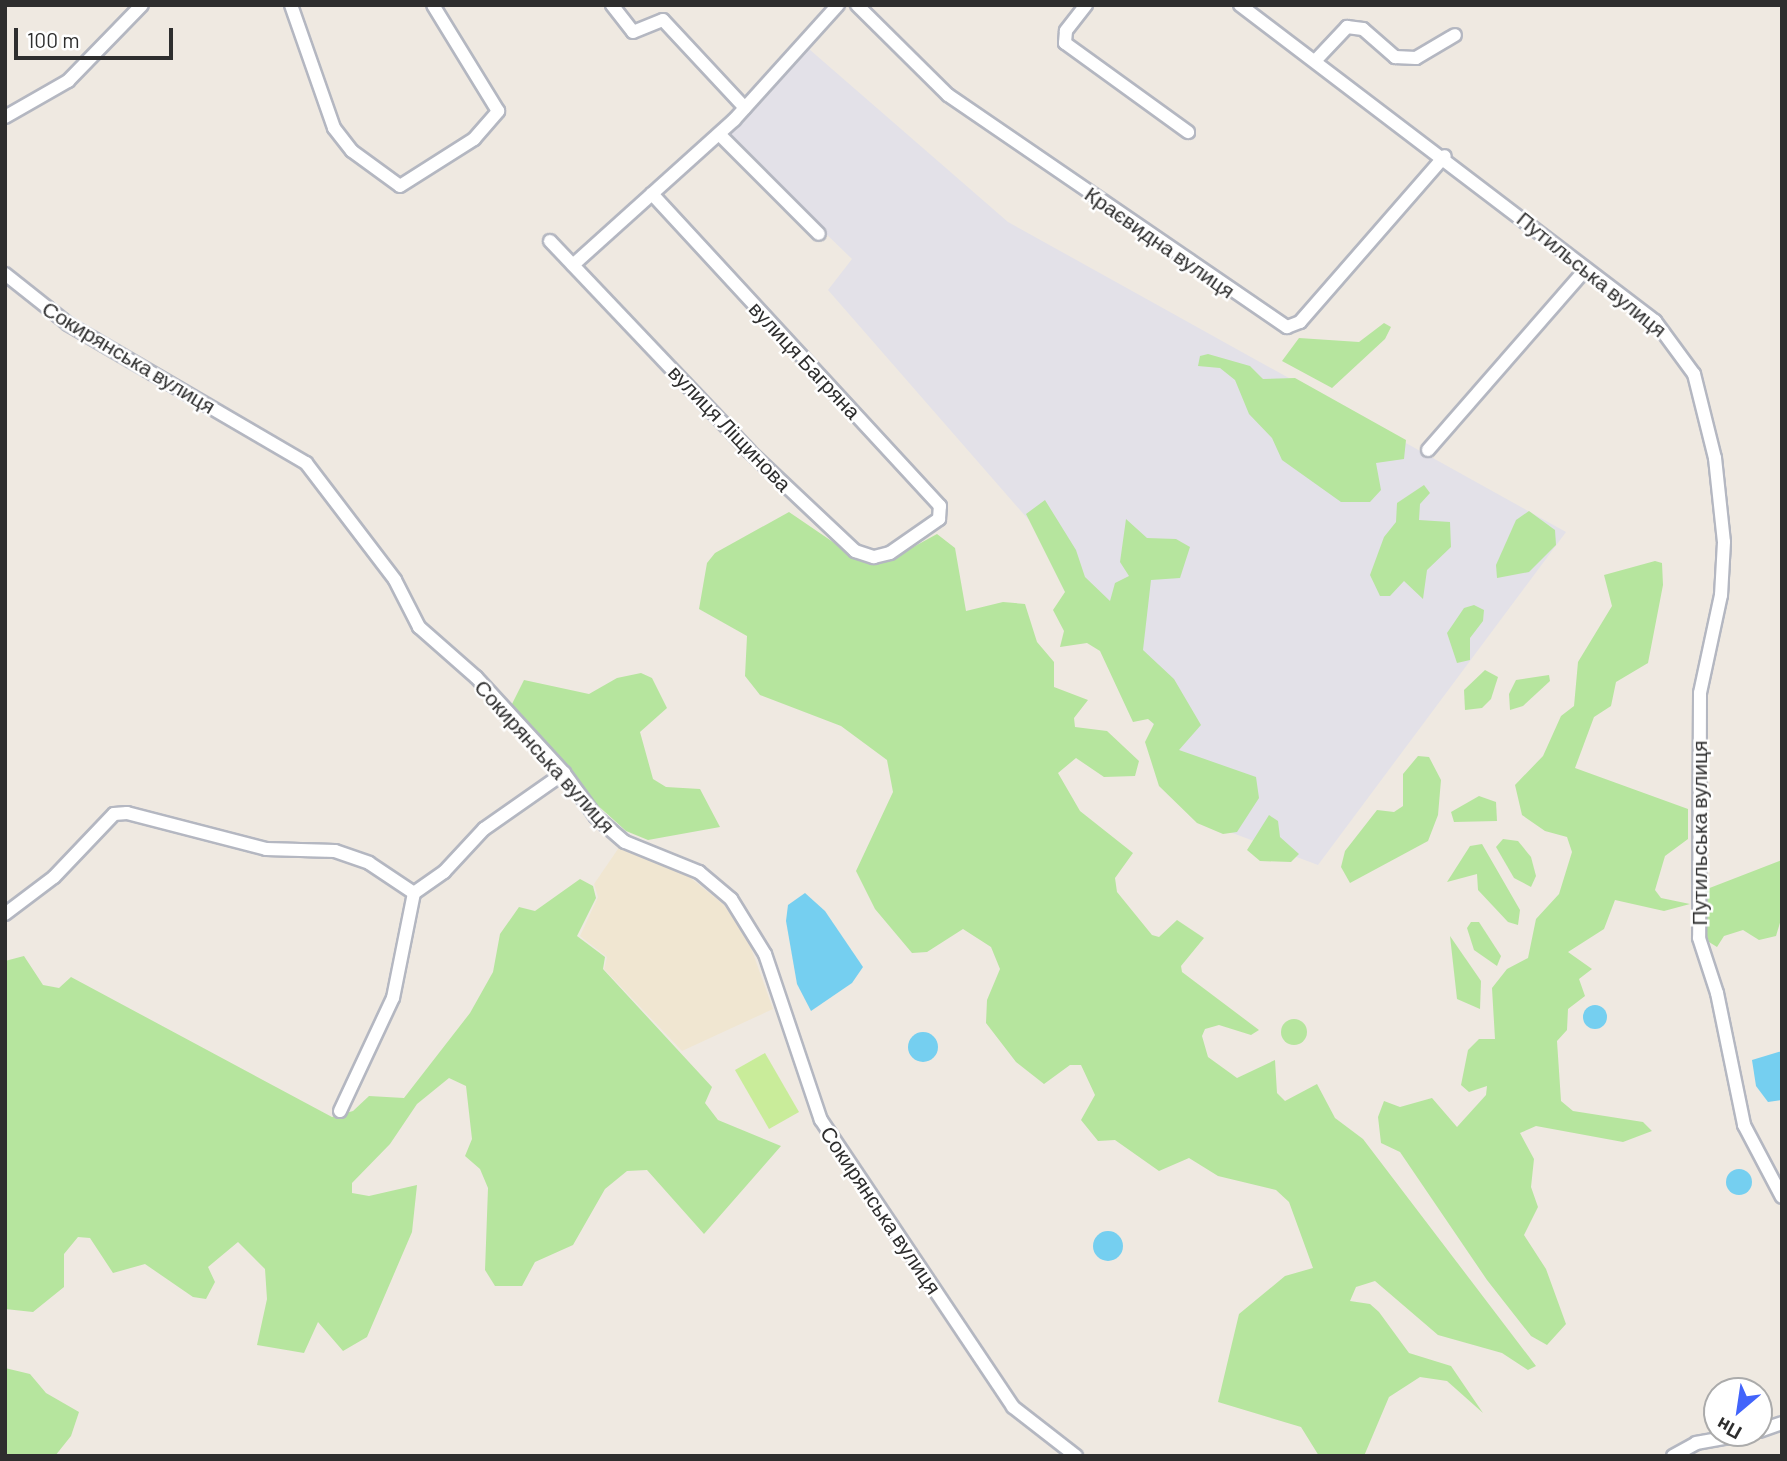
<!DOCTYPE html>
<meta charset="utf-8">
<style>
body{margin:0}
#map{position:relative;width:1787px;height:1461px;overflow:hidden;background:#efe9e1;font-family:Barlow,sans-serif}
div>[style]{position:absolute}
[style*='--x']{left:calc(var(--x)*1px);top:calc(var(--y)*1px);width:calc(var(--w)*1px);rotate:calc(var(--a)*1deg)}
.industrial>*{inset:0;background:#e3e1e8}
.education>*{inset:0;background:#f0e6d1}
.green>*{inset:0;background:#b6e59e}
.round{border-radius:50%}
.pitch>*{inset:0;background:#c9ec9a}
.water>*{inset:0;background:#75cff0}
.roads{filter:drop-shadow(2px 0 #b4b7c1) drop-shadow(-2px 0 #b4b7c1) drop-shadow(0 2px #b4b7c1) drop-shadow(0 -2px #b4b7c1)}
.minor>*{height:12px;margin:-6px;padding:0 6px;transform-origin:6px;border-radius:6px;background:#fff}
span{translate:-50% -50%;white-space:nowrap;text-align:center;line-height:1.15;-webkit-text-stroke:5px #fff;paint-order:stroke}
.street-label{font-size:21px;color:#2e2e2e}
.frame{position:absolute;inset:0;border:7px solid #2e2e2e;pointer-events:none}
.north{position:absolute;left:1703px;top:1377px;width:70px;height:70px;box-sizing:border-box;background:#fff;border:2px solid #ababab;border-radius:50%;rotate:209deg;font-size:19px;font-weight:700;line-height:28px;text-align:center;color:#2e2e2e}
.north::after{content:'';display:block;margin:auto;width:24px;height:32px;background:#4264fb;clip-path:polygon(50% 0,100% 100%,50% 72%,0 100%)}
.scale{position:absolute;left:14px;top:28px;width:159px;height:32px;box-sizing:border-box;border:4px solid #2e2e2e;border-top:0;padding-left:9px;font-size:21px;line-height:24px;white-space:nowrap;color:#2e2e2e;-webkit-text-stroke:5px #fff;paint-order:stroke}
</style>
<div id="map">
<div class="industrial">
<div style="clip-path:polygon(809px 49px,1008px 222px,1566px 532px,1318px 865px,1203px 822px,1059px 540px,1027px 518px,828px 290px,852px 259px,724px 135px)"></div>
</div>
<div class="education">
<div style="clip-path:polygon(620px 846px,687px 875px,723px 904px,746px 934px,773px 1009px,682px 1051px,604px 969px,607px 957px,580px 936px,598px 897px,594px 884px)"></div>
</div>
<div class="green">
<div style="clip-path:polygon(1384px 323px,1391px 327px,1385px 339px,1332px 388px,1282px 361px,1299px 338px,1359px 342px)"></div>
<div style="clip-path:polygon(1208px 354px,1250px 366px,1263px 379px,1295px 378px,1406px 440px,1404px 459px,1376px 463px,1381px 490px,1370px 502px,1341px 502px,1282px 460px,1272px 438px,1249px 414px,1235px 380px,1220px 368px,1198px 366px,1200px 356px)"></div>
<div style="clip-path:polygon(1424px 485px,1430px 493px,1420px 504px,1419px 520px,1450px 522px,1451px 547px,1427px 570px,1423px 599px,1404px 581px,1390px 596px,1380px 596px,1370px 575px,1384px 537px,1396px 522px,1397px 503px)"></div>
<div style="clip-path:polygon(1045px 500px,1076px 550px,1085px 577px,1110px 601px,1115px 583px,1129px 576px,1120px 562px,1126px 519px,1147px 538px,1176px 539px,1190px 547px,1180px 578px,1151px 580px,1143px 650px,1174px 679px,1201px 725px,1179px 750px,1256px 777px,1259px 798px,1237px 832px,1223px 834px,1197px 823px,1159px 786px,1145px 742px,1154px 724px,1148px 719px,1133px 722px,1100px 651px,1087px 643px,1060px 647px,1064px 631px,1053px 610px,1065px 592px,1026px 514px)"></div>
<div style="clip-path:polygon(1529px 511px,1555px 530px,1556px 545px,1529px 572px,1497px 578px,1496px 565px,1516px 520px)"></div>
<div style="clip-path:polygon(789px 512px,852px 555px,895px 557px,937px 534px,955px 548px,966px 611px,1003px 602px,1025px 604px,1037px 642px,1054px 662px,1054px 687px,1088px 700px,1074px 718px,1075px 727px,1107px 731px,1139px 761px,1135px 776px,1104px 777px,1076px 758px,1058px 773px,1080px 811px,1133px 853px,1115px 878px,1117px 892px,1152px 935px,1159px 937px,1177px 920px,1204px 938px,1181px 966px,1182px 972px,1259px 1030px,1251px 1035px,1219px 1025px,1205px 1029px,1202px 1036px,1208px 1057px,1237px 1078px,1275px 1060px,1277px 1093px,1285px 1101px,1317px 1084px,1335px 1118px,1363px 1139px,1536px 1366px,1528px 1370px,1502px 1353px,1438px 1335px,1375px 1281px,1356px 1287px,1350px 1301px,1370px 1304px,1379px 1312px,1409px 1353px,1451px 1366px,1483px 1413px,1447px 1381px,1420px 1377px,1389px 1397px,1364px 1456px,1319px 1456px,1301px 1427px,1218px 1402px,1239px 1314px,1285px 1276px,1313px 1268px,1289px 1202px,1276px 1190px,1218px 1176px,1189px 1158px,1159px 1171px,1115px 1140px,1098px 1141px,1081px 1120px,1095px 1095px,1081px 1065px,1070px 1065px,1044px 1084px,1016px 1062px,986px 1023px,987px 1000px,1000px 969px,991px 947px,963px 929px,927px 952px,912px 953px,875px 909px,856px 871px,893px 792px,887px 760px,841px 726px,760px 695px,745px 676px,747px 636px,699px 609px,707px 563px,715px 553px)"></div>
<div style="clip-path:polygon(1655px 561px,1662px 563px,1663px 585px,1648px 663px,1616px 682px,1611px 706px,1594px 717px,1575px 768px,1688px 809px,1688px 839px,1665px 856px,1655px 890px,1661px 898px,1690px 904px,1664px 911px,1615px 900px,1604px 929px,1568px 952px,1592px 969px,1579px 979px,1585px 996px,1568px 1009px,1567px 1030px,1557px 1041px,1561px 1101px,1573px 1111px,1643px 1122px,1652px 1131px,1623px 1142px,1536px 1126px,1520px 1133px,1534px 1159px,1531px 1187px,1538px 1207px,1524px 1235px,1546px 1269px,1566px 1324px,1547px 1345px,1531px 1336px,1487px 1280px,1400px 1152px,1381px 1143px,1378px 1117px,1384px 1101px,1400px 1107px,1432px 1098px,1457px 1127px,1486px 1095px,1487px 1086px,1469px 1092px,1461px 1085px,1468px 1050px,1479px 1039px,1495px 1039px,1492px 988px,1507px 969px,1528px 958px,1536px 919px,1559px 894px,1572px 852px,1567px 837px,1545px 831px,1522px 815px,1515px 785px,1543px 756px,1561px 716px,1574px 706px,1578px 662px,1612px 606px,1604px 575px)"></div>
<div style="clip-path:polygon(1474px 605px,1484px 610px,1483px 621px,1470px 638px,1470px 660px,1457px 663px,1447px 633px,1464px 608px)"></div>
<div style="clip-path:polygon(1485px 670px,1498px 677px,1491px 699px,1482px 708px,1465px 710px,1464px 690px)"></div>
<div style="clip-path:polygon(641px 673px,652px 678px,667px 708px,640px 732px,653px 779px,666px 787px,700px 789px,720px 827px,648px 840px,626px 831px,584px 793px,511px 706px,524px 680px,589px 694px,617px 678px)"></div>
<div style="clip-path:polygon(1549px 675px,1550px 681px,1523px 706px,1510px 710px,1509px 694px,1516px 680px)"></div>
<div style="clip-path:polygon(1418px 756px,1429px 757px,1441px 780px,1438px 815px,1428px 841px,1350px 883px,1341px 867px,1345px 851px,1377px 810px,1394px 812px,1403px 806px,1403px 774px)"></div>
<div style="clip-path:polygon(1479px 796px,1496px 802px,1497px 821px,1454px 822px,1451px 812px)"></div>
<div style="clip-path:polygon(1269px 815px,1278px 821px,1280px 837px,1299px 854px,1291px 862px,1260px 861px,1247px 850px)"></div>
<div style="clip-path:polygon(1503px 839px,1518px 841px,1531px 857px,1536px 876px,1531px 887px,1514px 878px,1496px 847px)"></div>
<div style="clip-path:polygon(1482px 844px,1520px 910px,1518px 925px,1508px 922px,1478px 890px,1477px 874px,1447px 882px,1470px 846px)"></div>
<div style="clip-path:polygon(1782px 860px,1782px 916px,1776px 936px,1759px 940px,1743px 930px,1724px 936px,1717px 947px,1709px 942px,1704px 927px,1707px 889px)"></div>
<div style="clip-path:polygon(580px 879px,593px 886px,596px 898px,577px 936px,605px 957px,603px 969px,712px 1087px,705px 1103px,718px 1120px,781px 1146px,704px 1234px,647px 1170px,627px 1171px,605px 1189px,573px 1245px,535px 1262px,522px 1286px,495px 1286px,485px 1270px,488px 1188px,480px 1169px,465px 1156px,472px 1139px,466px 1086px,449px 1078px,417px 1104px,390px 1144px,352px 1183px,352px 1193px,369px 1196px,417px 1185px,412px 1232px,367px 1337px,343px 1351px,318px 1322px,304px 1353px,257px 1345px,267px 1299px,265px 1269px,238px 1242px,208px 1267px,215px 1282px,206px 1299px,193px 1297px,145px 1264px,113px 1273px,90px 1238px,78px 1237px,64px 1254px,64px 1287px,33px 1312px,5px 1309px,5px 961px,24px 956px,43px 985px,59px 988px,71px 977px,332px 1117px,353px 1111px,369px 1096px,404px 1098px,470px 1013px,493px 972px,500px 934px,519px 907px,535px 911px)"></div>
<div style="clip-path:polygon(1471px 922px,1479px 922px,1501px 956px,1497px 966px,1474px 950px,1467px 928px)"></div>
<div style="clip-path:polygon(1450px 936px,1481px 981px,1480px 1009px,1457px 999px)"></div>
<div class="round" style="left:1281px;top:1019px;width:26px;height:26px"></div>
<div style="clip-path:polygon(5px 1368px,30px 1374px,46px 1393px,79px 1412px,71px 1436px,55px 1456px,5px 1456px)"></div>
</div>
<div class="pitch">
<div style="clip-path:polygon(765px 1053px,799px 1112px,769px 1129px,735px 1070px)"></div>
</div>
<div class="water">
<div style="clip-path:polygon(805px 893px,825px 911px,863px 967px,852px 983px,811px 1011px,797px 984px,786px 921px,788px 905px)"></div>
<div class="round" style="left:1583px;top:1005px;width:24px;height:24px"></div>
<div class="round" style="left:908px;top:1032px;width:30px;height:30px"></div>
<div style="clip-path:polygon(1782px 1051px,1782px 1100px,1768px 1102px,1756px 1086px,1752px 1060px)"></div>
<div class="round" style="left:1726px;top:1169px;width:26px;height:26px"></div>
<div class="round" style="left:1093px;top:1231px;width:30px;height:30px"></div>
</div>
<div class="roads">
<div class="minor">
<div style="--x:291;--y:5;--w:130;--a:70.7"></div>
<div style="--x:334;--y:128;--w:29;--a:52"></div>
<div style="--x:352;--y:151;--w:59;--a:36.1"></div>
<div style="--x:400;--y:186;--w:88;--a:-32.4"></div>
<div style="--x:474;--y:139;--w:37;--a:-49"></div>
<div style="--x:498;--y:111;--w:124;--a:-121.5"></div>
<div style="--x:612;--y:5;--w:34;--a:52"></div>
<div style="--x:633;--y:32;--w:32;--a:-22"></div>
<div style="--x:663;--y:20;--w:120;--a:47"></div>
<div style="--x:857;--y:5;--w:128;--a:44.7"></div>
<div style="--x:948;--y:95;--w:411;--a:34.4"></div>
<div style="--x:1287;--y:327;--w:14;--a:-21"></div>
<div style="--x:1300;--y:322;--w:220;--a:-48.9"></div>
<div style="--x:1086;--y:5;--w:33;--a:128"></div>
<div style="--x:1066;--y:31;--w:12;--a:95"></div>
<div style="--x:1065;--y:43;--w:152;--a:35.9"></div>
<div style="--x:1240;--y:5;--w:522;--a:37.29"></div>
<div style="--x:1655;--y:321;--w:66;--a:53.7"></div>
<div style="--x:1694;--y:374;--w:87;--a:76"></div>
<div style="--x:1715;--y:458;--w:84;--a:83.9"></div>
<div style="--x:1724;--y:542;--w:53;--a:93.2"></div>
<div style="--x:1721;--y:595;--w:100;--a:102.1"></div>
<div style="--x:1700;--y:693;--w:245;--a:90.2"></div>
<div style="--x:1699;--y:938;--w:58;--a:71.9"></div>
<div style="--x:1717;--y:993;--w:135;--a:78.4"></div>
<div style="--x:1744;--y:1125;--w:81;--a:62.2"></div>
<div style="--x:1315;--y:61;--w:47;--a:-46.7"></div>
<div style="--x:1347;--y:27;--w:16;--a:7"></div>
<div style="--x:1363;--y:29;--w:43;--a:41.2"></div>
<div style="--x:1395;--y:57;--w:21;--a:3"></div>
<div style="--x:1416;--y:58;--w:45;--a:-30.5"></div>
<div style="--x:5;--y:117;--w:73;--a:-29.7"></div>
<div style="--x:68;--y:81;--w:106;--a:-45.8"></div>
<div style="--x:719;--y:134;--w:141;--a:45"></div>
<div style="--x:550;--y:241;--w:289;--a:46.5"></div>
<div style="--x:749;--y:451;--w:146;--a:43.3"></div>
<div style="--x:855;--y:551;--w:20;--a:18"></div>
<div style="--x:874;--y:557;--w:16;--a:-14"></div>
<div style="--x:890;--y:553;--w:60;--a:-34.8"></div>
<div style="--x:939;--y:519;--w:13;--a:-86"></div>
<div style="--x:940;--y:506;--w:425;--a:-132.7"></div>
<div style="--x:573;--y:265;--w:217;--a:-42"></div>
<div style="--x:734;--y:120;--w:155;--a:-47.9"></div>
<div style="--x:5;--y:274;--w:80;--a:38.4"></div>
<div style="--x:68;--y:324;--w:276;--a:30.3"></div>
<div style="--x:306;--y:463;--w:147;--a:52.7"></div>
<div style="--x:395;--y:580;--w:53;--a:62.9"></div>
<div style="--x:419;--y:627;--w:76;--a:41.3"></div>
<div style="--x:476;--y:677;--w:130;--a:47.5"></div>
<div style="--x:564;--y:773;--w:54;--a:54"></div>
<div style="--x:596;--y:817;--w:38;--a:41"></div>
<div style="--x:625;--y:842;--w:80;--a:22.1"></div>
<div style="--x:699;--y:872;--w:42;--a:40.2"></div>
<div style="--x:731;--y:899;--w:65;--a:58.3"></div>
<div style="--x:765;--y:954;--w:175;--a:71.4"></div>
<div style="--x:821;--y:1120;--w:345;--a:56.2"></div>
<div style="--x:1013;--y:1407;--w:80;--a:37.9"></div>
<div style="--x:1428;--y:450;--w:240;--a:-48.9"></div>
<div style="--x:5;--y:914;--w:61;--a:-37.1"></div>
<div style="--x:54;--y:877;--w:87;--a:-46.4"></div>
<div style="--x:114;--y:814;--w:13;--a:-4"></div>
<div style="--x:127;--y:813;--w:144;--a:14.5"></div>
<div style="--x:266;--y:849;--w:69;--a:1.7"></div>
<div style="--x:335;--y:851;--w:36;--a:19"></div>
<div style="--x:369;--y:863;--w:54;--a:33.7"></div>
<div style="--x:340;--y:1111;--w:125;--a:-64.9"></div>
<div style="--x:393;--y:998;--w:107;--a:-78.7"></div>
<div style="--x:414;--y:893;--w:37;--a:-35"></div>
<div style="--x:444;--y:872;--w:59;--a:-47.1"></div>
<div style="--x:484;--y:829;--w:98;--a:-35"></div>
<div style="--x:1759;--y:1431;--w:24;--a:-19"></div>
<div style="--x:1673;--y:1456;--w:26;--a:-29"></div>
<div style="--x:1696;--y:1443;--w:58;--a:-10"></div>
</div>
</div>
<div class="street-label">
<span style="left:1160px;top:242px;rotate:35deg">Краєвидна вулиця</span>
<span style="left:1592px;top:274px;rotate:39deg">Путильська вулиця</span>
<span style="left:129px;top:357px;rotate:31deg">Сокирянська вулиця</span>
<span style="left:805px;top:360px;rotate:47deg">вулиця Багряна</span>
<span style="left:730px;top:428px;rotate:46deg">вулиця Ліщинова</span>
<span style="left:545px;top:756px;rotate:48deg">Сокирянська вулиця</span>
<span style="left:1699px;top:833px;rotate:-90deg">Путильська вулиця</span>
<span style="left:881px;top:1210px;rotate:56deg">Сокирянська вулиця</span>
</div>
<div class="frame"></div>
<div class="north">Пн</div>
<div class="scale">100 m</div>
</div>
